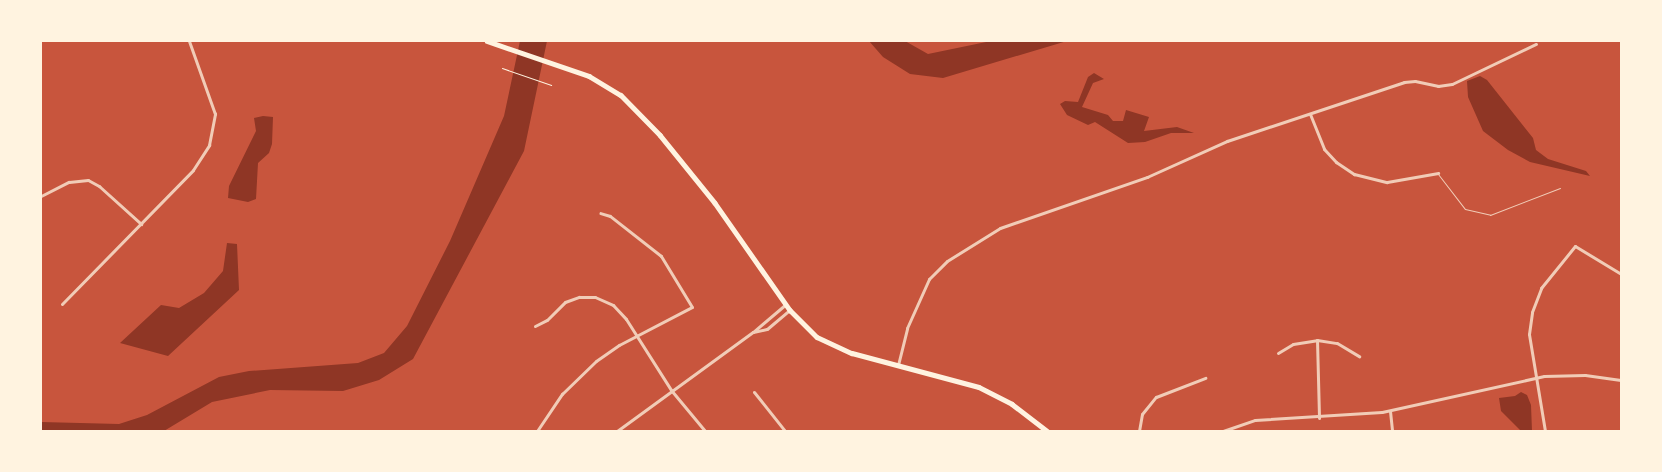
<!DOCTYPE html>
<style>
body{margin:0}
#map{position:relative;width:1662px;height:472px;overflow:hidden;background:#c8553d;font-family:"DejaVu Sans",sans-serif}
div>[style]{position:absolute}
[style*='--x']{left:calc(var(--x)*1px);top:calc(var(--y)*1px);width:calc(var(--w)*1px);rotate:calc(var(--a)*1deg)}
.water>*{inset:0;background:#8f3625}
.path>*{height:1px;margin:-0.5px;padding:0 0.5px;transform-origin:0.5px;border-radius:0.5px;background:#fff3e0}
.service>*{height:1px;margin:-0.5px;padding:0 0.5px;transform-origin:0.5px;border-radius:0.5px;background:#f1ccb7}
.minor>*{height:3px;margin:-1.5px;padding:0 1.5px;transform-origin:1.5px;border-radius:1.5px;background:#f1ccb7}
.secondary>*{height:4.5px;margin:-2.25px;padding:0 2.25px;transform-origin:2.25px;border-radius:2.25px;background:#fff3e0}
span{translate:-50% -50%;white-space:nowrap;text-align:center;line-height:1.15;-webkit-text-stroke:5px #fff3e0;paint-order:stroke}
.frame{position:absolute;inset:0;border:42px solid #fff3e0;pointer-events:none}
</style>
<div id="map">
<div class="water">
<div style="clip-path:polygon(520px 41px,547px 41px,524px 151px,413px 359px,379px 380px,343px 391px,270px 390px,212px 402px,164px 431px,41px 431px,41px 422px,119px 424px,147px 415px,219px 377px,249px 371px,358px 363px,384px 353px,407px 326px,450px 241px,504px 116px)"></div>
<div style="clip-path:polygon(869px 41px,905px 41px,928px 54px,991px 41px,1067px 41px,943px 78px,910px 74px,883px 57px)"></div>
<div style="clip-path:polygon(1094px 73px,1104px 79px,1093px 83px,1082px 107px,1108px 115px,1113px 121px,1123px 121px,1126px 110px,1149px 117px,1144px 131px,1177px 127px,1194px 133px,1171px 133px,1145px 142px,1128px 143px,1095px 122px,1088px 125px,1067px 115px,1060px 104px,1065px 101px,1078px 102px,1088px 77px)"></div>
<div style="clip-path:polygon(1480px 76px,1487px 80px,1533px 138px,1536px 150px,1548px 159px,1586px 171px,1590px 176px,1530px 162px,1508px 150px,1483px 131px,1468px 97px,1467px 81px)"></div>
<div style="clip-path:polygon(263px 116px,273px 117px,272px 144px,269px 153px,258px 163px,256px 199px,248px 202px,228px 198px,229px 186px,256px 131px,254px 118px)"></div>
<div style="clip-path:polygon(227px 243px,237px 244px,239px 290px,168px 356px,120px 343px,161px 305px,179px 308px,204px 293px,223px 271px)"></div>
<div style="clip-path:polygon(1521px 392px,1527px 395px,1531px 405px,1532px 431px,1521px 431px,1501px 411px,1499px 398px,1515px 396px)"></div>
</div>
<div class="path">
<div style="--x:502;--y:68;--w:52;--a:19.1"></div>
</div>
<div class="service">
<div style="--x:1438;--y:174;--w:44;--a:52.4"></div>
<div style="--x:1465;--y:209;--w:26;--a:13"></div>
<div style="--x:1490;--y:215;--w:75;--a:-21.1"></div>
</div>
<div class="minor">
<div style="--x:1310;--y:114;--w:38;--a:68"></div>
<div style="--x:1324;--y:149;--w:18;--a:47"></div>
<div style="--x:1336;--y:162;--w:22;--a:34"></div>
<div style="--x:1354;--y:174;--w:34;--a:14"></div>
<div style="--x:1387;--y:182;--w:52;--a:-10"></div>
<div style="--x:41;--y:196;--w:31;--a:-27"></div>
<div style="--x:69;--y:182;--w:19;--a:-6"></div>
<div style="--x:88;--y:180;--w:13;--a:29"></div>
<div style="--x:99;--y:186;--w:57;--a:42.1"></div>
<div style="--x:62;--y:304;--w:187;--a:-45.6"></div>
<div style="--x:193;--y:170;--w:30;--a:-57"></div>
<div style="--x:209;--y:145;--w:32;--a:-79"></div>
<div style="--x:215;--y:114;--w:77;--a:-109.6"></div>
<div style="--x:786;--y:304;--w:43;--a:139.7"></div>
<div style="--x:753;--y:332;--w:14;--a:-12"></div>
<div style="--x:767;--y:329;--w:30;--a:-40"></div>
<div style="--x:535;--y:326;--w:13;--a:-27"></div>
<div style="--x:547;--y:320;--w:25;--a:-45"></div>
<div style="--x:565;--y:302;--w:15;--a:-20"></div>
<div style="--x:579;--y:297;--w:16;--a:0"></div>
<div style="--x:595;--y:297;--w:20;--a:24"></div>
<div style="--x:613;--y:305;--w:19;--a:47"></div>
<div style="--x:626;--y:319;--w:84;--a:57.6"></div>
<div style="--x:671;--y:390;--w:53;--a:50.3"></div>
<div style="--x:1317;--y:340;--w:78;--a:88.5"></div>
<div style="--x:1278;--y:353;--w:17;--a:-31"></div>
<div style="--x:1293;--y:344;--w:24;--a:-9"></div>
<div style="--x:1317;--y:340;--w:20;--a:9"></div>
<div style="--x:1337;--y:343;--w:26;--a:31"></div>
<div style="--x:898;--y:365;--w:38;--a:-76"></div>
<div style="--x:907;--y:328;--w:54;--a:-65.8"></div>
<div style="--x:929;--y:279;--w:25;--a:-45"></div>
<div style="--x:947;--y:261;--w:62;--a:-31.9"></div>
<div style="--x:1000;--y:228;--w:156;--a:-19.1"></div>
<div style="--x:1147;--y:177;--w:88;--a:-24.2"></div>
<div style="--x:1227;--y:141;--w:187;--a:-18.4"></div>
<div style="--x:1404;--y:82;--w:11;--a:-5"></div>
<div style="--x:1415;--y:81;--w:24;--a:12"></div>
<div style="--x:1438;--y:86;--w:14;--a:-8"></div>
<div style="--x:1452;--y:84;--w:93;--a:-25.5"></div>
<div style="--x:754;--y:392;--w:50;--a:51.5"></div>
<div style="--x:1390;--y:411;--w:20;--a:84"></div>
<div style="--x:537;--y:431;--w:45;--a:-56"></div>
<div style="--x:562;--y:394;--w:47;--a:-44.1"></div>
<div style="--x:596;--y:361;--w:28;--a:-35"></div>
<div style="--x:619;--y:345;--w:82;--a:-27.5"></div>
<div style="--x:692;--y:307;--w:60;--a:-121.3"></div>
<div style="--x:661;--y:256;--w:65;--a:-141.9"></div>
<div style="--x:610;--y:216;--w:10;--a:-163"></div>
<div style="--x:617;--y:431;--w:168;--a:-36.1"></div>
<div style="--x:1139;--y:431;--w:17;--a:-80"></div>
<div style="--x:1142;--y:414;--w:22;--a:-51"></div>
<div style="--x:1156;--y:397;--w:53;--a:-21.2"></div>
<div style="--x:1223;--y:431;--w:34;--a:-19"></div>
<div style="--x:1255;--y:420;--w:127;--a:-3.6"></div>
<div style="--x:1382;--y:412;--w:166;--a:-12.5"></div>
<div style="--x:1544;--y:376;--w:41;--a:-1.4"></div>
<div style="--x:1585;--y:375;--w:36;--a:8"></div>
<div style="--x:1545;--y:431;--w:98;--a:-99.4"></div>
<div style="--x:1529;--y:334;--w:22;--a:-82"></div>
<div style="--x:1532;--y:312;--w:26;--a:-69"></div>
<div style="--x:1541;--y:288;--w:54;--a:-51"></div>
<div style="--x:1575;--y:246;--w:54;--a:31.3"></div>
</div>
<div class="secondary">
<div style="--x:487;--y:41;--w:108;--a:18.9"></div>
<div style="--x:589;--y:76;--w:37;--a:31"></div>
<div style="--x:621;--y:95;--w:56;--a:45.7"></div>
<div style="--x:660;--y:135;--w:87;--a:51"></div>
<div style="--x:715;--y:203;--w:131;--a:55"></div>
<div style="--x:790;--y:310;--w:38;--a:45"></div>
<div style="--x:817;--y:337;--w:38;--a:25"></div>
<div style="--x:852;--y:353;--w:131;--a:15"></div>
<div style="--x:979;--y:387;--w:37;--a:27"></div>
<div style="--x:1012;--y:404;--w:44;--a:37.6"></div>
</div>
<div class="frame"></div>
</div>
